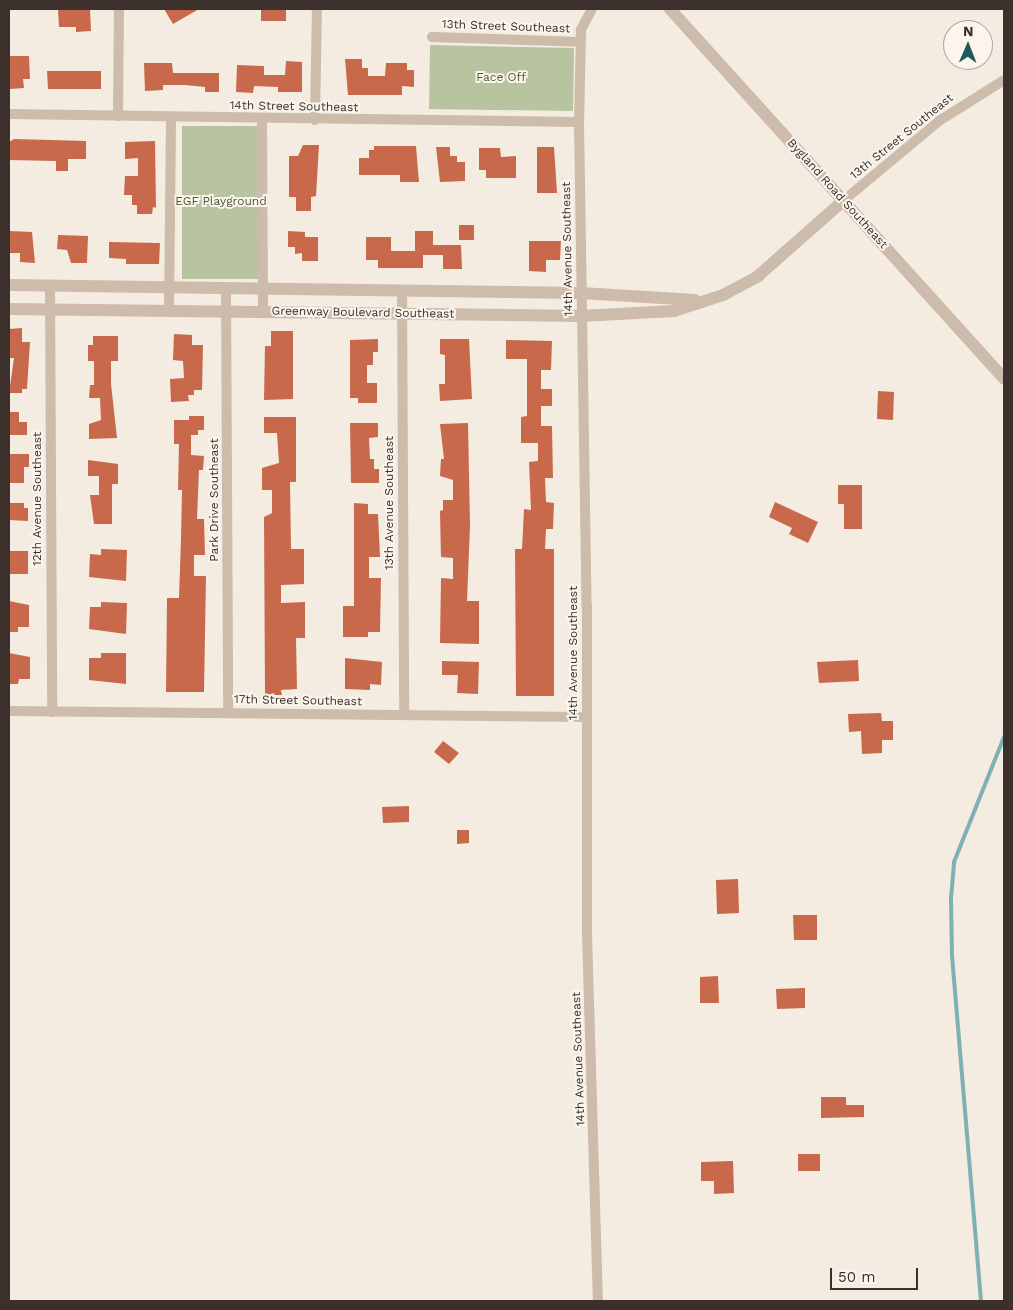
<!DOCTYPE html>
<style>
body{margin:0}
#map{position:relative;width:1013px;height:1310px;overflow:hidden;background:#f4ebe1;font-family:"Work Sans",sans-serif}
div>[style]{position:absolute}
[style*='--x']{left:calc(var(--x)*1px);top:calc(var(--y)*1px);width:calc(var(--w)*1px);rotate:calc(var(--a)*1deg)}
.green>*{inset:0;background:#b8c4a0}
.stream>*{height:4px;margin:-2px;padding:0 2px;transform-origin:2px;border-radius:2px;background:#7fb0b2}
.building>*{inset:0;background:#c8694b}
.minor>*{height:10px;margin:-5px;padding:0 5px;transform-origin:5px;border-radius:5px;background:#cdbbac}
.tertiary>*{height:12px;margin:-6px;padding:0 6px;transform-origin:6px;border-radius:6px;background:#cdbbac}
span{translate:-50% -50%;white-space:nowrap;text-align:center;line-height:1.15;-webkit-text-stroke:4px #fbf5ee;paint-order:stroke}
.street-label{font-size:12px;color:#3b302b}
.park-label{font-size:12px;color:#4a5a2e}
.frame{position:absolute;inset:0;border:10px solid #3b302b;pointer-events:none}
.north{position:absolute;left:943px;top:20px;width:50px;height:50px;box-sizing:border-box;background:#fbf5ee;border:1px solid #aea6a0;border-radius:50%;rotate:1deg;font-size:14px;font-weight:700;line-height:20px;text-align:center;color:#3b302b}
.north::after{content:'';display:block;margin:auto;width:18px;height:22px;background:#1f5a5e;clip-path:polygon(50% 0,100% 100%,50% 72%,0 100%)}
.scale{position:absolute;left:830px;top:1268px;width:88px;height:22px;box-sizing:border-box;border:2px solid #3b302b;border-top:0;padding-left:6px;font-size:15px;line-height:18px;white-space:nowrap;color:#3b302b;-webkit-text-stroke:4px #fbf5ee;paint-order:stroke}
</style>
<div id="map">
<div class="green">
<div style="clip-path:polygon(430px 45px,574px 48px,573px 111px,429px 109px)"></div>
<div style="clip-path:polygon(182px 126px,260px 126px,262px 279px,182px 279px)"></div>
</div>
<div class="stream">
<div style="--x:981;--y:1301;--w:346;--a:-94.8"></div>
<div style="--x:952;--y:956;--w:58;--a:-91"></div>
<div style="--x:951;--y:898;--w:36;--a:-85"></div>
<div style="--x:954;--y:862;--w:135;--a:-68.2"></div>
</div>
<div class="building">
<div style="clip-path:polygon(58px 9px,90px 9px,91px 31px,76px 32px,76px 27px,59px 27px)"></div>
<div style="clip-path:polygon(164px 9px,199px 9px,173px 24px)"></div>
<div style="clip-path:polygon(261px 9px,286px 9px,286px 21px,261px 21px)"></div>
<div style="clip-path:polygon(9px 56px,29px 56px,30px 79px,23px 79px,24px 88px,10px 89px)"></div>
<div style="clip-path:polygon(345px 59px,362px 59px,362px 68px,368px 68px,368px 76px,385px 76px,386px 63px,407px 63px,407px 70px,414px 70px,414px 87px,402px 86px,402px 95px,348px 95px)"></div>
<div style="clip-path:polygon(286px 61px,302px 62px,302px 92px,278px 92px,278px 87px,254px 86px,253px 93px,236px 92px,237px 65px,264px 66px,264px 75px,285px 75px)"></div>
<div style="clip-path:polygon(144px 63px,172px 63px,173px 73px,219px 73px,219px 92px,205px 92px,205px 87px,185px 85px,163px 85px,163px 90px,145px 91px)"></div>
<div style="clip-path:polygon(47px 71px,101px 71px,101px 89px,48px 89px)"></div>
<div style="clip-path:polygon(14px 139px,86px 141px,86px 159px,68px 159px,68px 171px,56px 171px,56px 161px,9px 160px,9px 142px)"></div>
<div style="clip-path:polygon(155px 141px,156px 208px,153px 207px,152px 214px,137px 214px,137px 205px,132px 205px,132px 195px,124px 195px,125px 176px,138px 176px,138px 158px,125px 159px,125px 142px)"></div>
<div style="clip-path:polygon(303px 145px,319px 145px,316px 196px,311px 197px,311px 211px,296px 211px,296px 197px,289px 197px,289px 156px,298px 156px)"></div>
<div style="clip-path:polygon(374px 146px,416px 146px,419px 182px,400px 182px,400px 175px,359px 175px,359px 158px,369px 158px,369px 150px,374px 150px)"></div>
<div style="clip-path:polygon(436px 147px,450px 147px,450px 156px,457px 156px,457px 162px,465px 162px,465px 181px,440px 182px)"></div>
<div style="clip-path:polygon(537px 147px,554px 147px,557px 193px,537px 193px)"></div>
<div style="clip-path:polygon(479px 148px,500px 148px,501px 157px,516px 156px,516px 178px,486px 178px,486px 170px,479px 170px)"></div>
<div style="clip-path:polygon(459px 225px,474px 225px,474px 240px,459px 240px)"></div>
<div style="clip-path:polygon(9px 231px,32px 232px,35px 263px,20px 262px,20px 253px,9px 253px)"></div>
<div style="clip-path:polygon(288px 231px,305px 232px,305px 237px,318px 237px,318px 261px,302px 261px,302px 253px,295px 254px,295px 247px,288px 247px)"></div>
<div style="clip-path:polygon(415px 231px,433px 231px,433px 245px,461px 245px,462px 269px,443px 269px,443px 255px,423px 255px,423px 268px,378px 268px,378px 260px,366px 260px,366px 237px,391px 237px,391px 251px,415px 251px)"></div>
<div style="clip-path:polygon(58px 235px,88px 236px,87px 263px,71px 263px,67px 250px,57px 249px)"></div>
<div style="clip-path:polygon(529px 241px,561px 241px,560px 260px,546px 260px,546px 272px,529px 271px)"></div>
<div style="clip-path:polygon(109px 242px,160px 243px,159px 264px,126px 264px,126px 259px,109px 258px)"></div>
<div style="clip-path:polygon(22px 328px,22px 342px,30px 342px,27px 389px,22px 389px,22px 393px,9px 393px,14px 358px,9px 358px,9px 329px)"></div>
<div style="clip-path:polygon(271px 331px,293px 331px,293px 399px,264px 400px,265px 346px,271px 346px)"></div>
<div style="clip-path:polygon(174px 334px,192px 335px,192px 345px,203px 345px,202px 390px,194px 390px,194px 395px,188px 395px,189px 401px,171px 402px,170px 379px,184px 378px,183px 361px,173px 360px)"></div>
<div style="clip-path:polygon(93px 336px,118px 336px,118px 361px,111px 361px,111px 384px,117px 438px,89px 439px,89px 424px,101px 420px,100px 398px,89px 398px,90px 385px,94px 385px,94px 361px,88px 361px,88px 345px,93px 345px)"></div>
<div style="clip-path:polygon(378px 339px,378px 352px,373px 352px,373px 365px,367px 365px,367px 383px,377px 383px,377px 403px,358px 403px,358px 398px,350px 398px,350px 340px)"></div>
<div style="clip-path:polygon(440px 339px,469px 339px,472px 399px,440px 401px,439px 384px,445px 384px,445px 355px,440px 354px)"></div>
<div style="clip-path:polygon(506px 340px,552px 341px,551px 370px,541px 370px,541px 389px,552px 389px,552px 406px,541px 406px,541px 426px,552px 426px,553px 478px,545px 478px,546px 502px,554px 503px,553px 529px,546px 529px,545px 549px,554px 549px,554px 696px,516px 696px,515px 549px,522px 549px,524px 509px,531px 510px,529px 462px,538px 461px,538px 443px,521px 443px,521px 417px,527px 416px,527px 359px,506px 359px)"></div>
<div style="clip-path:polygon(878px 391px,894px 392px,893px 420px,877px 419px)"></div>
<div style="clip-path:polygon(9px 412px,19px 412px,19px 422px,27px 422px,27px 435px,9px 435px)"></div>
<div style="clip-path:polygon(189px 416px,204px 416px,204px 430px,198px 430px,198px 435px,191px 435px,191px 455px,204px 456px,203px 470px,199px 470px,197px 519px,204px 519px,205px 555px,194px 555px,194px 576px,206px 576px,204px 692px,166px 692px,167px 598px,179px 598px,181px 539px,182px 490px,178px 490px,179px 444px,174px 444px,174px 420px,189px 420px)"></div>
<div style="clip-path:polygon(264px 417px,296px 417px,296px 482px,290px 482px,291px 549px,304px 549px,304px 584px,281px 585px,281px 603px,305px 602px,305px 638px,296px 638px,297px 689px,281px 690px,282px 695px,265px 695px,264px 517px,272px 513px,272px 490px,262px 490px,262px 468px,279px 463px,277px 433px,264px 433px)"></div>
<div style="clip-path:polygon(350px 423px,378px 423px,378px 437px,369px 438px,370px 459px,374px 459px,374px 469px,379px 469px,379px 483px,351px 483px)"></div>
<div style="clip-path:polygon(468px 423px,470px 526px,467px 601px,479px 601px,479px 644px,440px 643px,441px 578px,453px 579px,453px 558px,441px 557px,440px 511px,443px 510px,443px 500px,453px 500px,453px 480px,440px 476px,441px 459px,444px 459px,440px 424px)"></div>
<div style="clip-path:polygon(9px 454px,29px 454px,29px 467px,24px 467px,24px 483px,9px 483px)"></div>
<div style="clip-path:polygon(88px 460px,118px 464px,118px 484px,112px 484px,112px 524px,94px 524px,90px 495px,99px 495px,99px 476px,88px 476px)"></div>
<div style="clip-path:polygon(838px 485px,862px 485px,862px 529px,844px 529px,844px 504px,838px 504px)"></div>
<div style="clip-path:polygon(775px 502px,818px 522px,808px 543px,789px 534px,792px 528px,769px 517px)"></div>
<div style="clip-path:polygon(9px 503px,24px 503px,24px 508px,28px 508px,28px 521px,9px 520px)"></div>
<div style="clip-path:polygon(354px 503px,368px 504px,368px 514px,378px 514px,380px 557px,369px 557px,369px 578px,381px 578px,380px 632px,368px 632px,368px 637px,343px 637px,343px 606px,354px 606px)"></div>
<div style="clip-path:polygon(101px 549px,127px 550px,126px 581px,89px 577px,90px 554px,101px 555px)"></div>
<div style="clip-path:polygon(9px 551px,28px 551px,28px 574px,9px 574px)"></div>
<div style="clip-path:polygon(9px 601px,29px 605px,29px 627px,18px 627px,18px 632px,9px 632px)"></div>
<div style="clip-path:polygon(101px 602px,127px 603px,126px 634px,89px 629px,90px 607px,101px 607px)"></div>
<div style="clip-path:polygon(9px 653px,30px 657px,30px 679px,19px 679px,18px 684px,9px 684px)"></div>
<div style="clip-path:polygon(101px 653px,126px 653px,126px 684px,89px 680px,89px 658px,101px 658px)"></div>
<div style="clip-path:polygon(345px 658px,382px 662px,381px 685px,370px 684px,370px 690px,345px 689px)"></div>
<div style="clip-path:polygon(858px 660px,859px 681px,819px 683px,817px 662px)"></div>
<div style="clip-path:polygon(442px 661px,479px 662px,478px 694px,457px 693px,458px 675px,442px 675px)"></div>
<div style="clip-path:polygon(881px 713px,882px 721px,893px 721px,893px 740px,882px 740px,882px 753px,862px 754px,861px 731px,849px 732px,848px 714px)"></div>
<div style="clip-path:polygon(443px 741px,459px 753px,449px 764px,434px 752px)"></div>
<div style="clip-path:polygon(409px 806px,409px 822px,383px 823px,382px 807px)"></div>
<div style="clip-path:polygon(457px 830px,469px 830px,469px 843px,457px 844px)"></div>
<div style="clip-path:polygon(738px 879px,739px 913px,717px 914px,716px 880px)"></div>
<div style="clip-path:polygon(793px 915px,817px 915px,817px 940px,794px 940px)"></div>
<div style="clip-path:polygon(718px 976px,719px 1003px,700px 1003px,700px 977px)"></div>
<div style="clip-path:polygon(805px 988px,805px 1008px,777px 1009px,776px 989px)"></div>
<div style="clip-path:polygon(821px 1097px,846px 1097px,846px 1105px,864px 1105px,864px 1117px,821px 1118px)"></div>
<div style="clip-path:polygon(798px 1154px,820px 1154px,820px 1171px,798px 1171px)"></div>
<div style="clip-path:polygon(733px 1161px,734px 1193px,714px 1194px,714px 1181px,701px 1181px,701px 1162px)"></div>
</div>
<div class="minor">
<div style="--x:592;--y:9;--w:24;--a:118"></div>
<div style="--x:581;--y:30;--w:92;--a:91.2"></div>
<div style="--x:579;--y:122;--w:485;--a:89.1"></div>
<div style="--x:587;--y:607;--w:327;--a:90"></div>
<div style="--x:587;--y:934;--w:367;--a:88.3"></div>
<div style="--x:432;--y:37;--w:147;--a:1.9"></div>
<div style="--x:9;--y:114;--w:570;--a:0.8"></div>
<div style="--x:118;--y:116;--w:107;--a:-89.5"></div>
<div style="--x:262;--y:119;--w:193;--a:89.7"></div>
<div style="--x:315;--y:120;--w:111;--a:-89"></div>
<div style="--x:843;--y:201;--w:125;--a:-39.8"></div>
<div style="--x:939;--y:121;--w:77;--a:-32.2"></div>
<div style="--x:50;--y:286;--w:426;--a:89.7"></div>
<div style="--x:226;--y:288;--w:425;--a:89.7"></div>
<div style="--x:402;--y:290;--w:425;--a:89.7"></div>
<div style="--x:169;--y:311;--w:193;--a:-89.4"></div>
<div style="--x:9;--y:711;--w:578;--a:0.59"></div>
</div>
<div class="tertiary">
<div style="--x:670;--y:9;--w:498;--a:47.9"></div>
<div style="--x:9;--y:285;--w:572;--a:0.8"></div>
<div style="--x:581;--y:293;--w:114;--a:3.5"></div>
<div style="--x:9;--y:309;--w:572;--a:0.7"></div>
<div style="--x:581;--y:316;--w:93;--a:-3.1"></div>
<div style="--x:674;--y:311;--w:52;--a:-18.1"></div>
<div style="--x:723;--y:295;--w:40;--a:-28"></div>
<div style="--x:758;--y:276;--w:113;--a:-41.4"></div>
</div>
<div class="street-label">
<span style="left:506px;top:27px;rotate:2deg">13th Street Southeast</span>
<span style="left:294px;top:107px;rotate:1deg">14th Street Southeast</span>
<span style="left:902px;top:137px;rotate:-39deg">13th Street Southeast</span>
<span style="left:837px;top:194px;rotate:48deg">Bygland Road Southeast</span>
<span style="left:568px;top:249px;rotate:-91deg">14th Avenue Southeast</span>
<span style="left:363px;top:313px;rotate:1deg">Greenway Boulevard Southeast</span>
<span style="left:38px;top:499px;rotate:-90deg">12th Avenue Southeast</span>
<span style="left:215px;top:500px;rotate:-90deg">Park Drive Southeast</span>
<span style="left:390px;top:503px;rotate:-90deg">13th Avenue Southeast</span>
<span style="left:574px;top:653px;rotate:-90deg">14th Avenue Southeast</span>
<span style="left:298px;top:701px;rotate:1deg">17th Street Southeast</span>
<span style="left:579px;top:1059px;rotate:-92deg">14th Avenue Southeast</span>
</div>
<div class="park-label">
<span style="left:501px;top:78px">Face Off</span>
<span style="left:221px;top:202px">EGF Playground</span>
</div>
<div class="frame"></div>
<div class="north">N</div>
<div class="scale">50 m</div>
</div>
